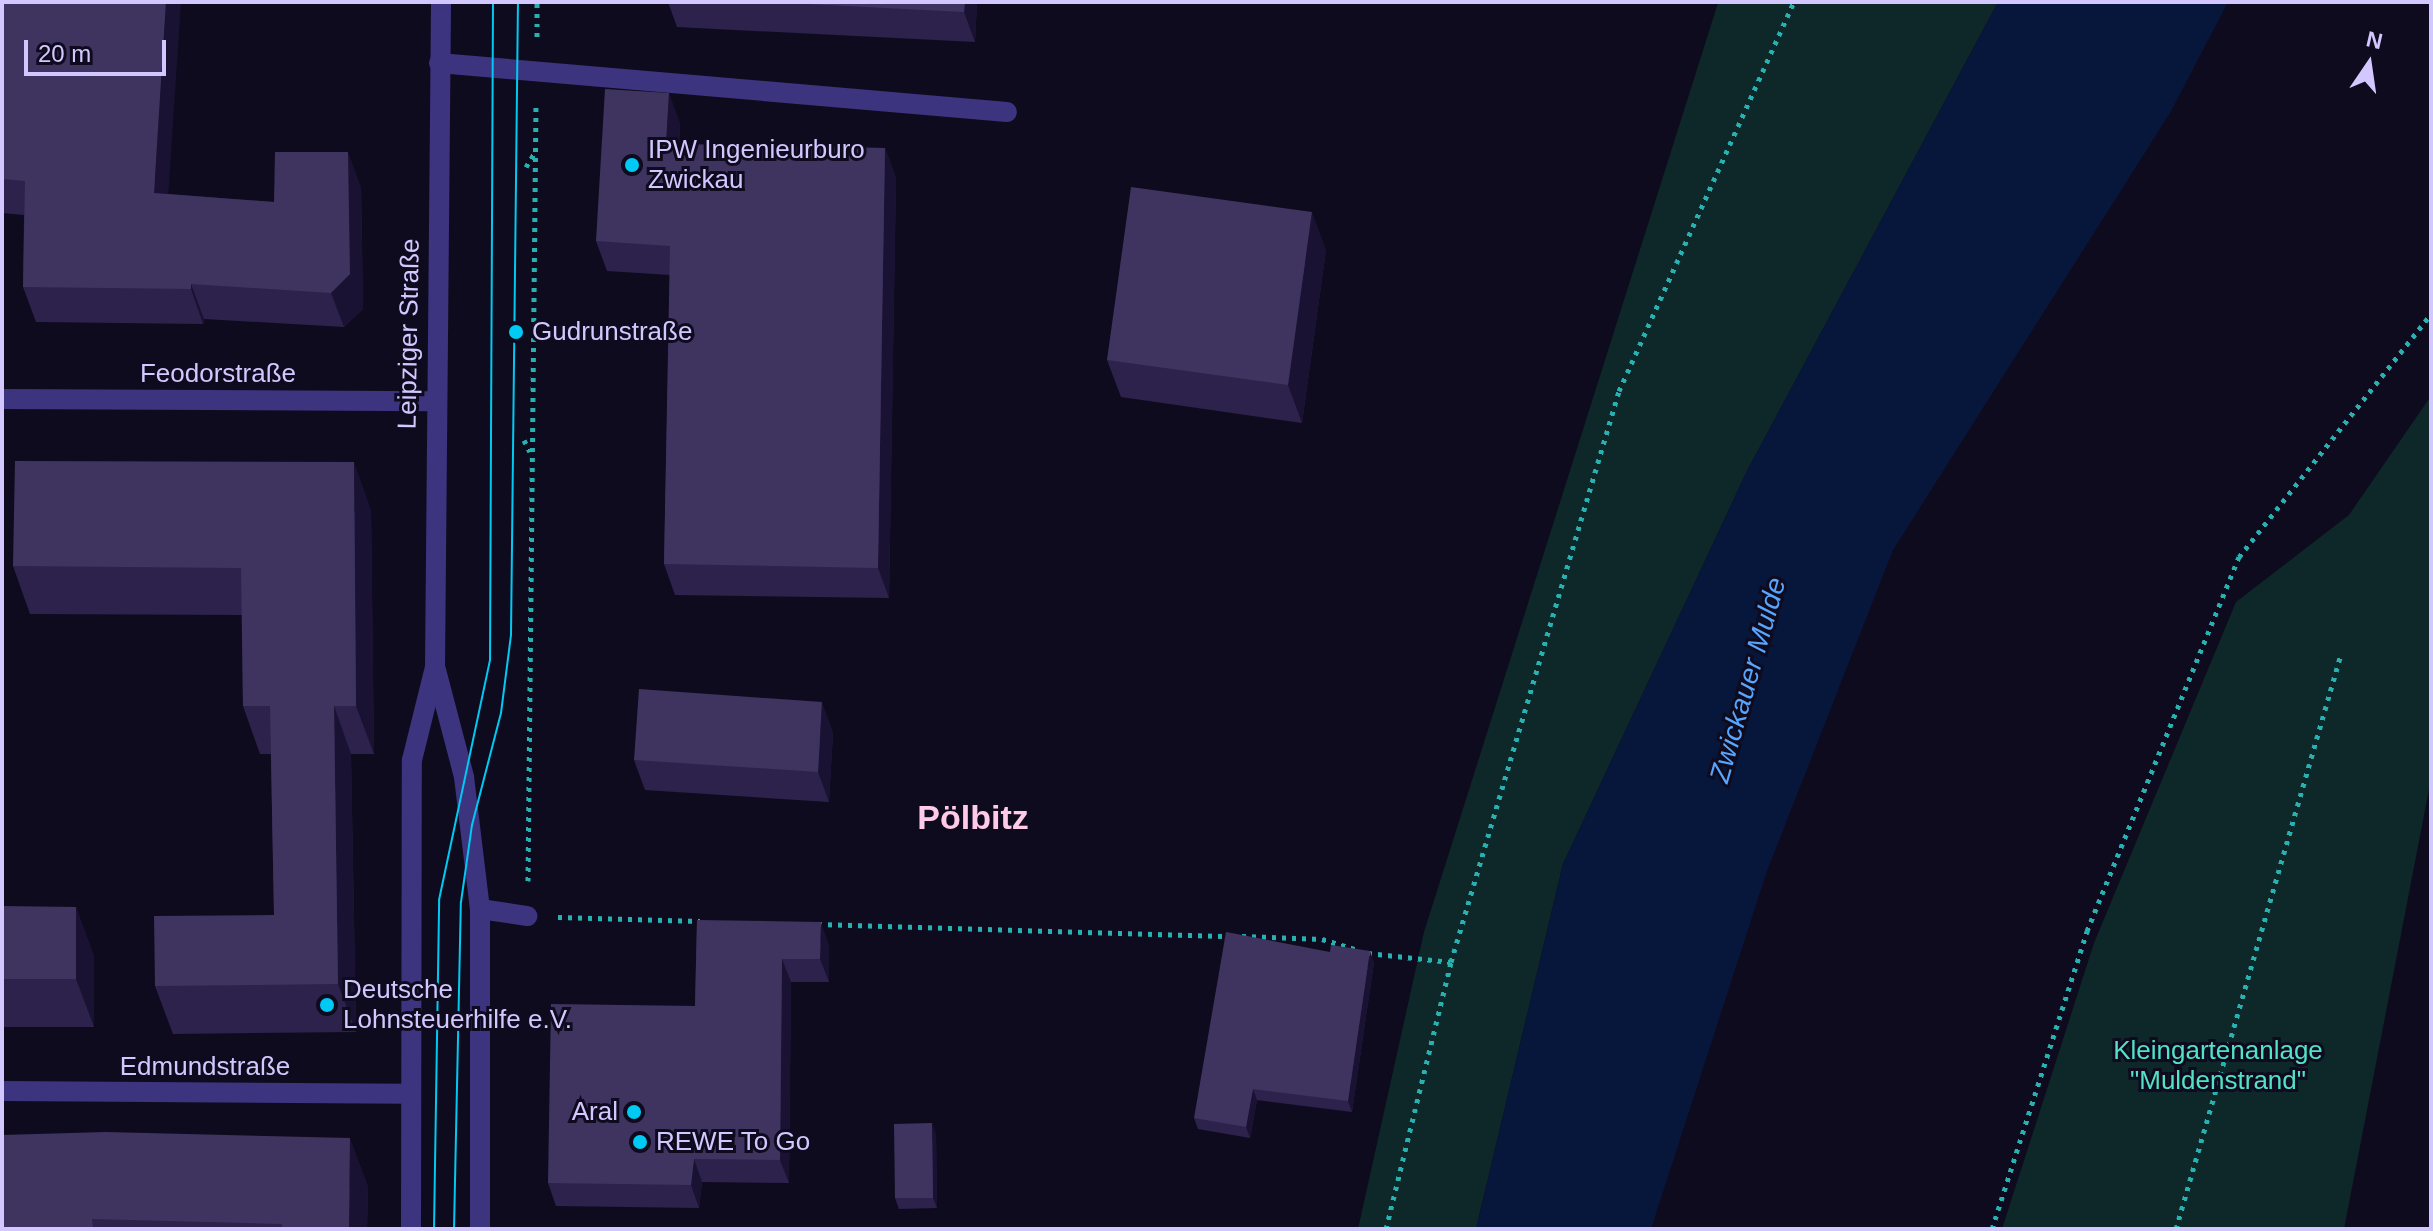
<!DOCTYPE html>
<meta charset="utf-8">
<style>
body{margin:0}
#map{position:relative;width:2433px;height:1231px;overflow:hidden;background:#0f0b1e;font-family:Arial,sans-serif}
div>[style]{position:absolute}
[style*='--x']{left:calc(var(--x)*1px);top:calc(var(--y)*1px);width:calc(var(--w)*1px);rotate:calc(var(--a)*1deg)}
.green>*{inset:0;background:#0e2728}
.water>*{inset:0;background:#07163b}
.path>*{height:5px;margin-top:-2.5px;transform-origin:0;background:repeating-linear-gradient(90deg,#29b1b2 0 4px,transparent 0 10px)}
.service>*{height:20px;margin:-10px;padding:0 10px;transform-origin:10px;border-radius:10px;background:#3c347f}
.minor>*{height:20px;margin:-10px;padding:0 10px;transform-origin:10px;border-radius:10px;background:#3c347f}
.tertiary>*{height:20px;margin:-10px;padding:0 10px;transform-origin:10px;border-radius:10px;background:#3c347f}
.tram>*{height:2px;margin:-1px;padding:0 1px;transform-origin:1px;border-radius:1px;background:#00caf3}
.wall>*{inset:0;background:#2d224c}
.shaded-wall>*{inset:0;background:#1a1232}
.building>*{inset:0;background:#3f3460}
.dots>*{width:22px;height:22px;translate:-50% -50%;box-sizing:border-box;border:4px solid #0f0b1e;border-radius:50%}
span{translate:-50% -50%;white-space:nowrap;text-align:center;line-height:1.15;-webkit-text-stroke:6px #0f0b1e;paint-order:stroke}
.poi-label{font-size:26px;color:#d2c8ff}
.left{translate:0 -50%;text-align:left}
.right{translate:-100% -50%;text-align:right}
.street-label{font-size:26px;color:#d2c8ff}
.park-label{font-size:26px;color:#51e2c7}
.water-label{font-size:28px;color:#56a5ff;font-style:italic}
.district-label{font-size:34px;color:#ffcae8;font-weight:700}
.frame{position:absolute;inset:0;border:4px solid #d2c8ff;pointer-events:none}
.north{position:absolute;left:2329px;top:24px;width:80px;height:80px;-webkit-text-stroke:6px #0f0b1e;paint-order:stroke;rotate:13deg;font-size:22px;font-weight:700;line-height:32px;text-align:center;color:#d2c8ff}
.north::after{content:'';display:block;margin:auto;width:28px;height:36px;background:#d2c8ff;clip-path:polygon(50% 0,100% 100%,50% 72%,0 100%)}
.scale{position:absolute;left:24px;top:40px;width:142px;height:36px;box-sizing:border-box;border:4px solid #d2c8ff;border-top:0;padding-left:10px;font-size:24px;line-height:28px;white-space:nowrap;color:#d2c8ff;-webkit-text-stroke:6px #0f0b1e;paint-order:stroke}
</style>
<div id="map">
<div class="green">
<div style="clip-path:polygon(1714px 2px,1998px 2px,1747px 471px,1563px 864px,1476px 1229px,1358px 1229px,1424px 932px,1718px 3px)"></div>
<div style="clip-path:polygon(2431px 396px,2431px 779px,2344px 1229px,2002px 1229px,2094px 943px,2236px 602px,2349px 515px)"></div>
</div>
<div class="water">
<div style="clip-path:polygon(1998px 2px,2228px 2px,2170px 113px,1893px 550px,1767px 871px,1651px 1229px,1476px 1229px,1563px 864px,1747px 471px)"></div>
</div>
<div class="path">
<div style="--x:537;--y:37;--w:35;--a:-90"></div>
<div style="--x:526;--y:167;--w:17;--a:-59"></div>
<div style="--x:524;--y:440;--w:13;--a:63"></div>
<div style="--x:528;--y:881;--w:778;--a:-89.41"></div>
<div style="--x:558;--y:917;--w:142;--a:1.6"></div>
<div style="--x:818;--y:924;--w:414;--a:1.7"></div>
<div style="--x:1242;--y:936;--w:80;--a:2.1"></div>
<div style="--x:1322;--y:939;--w:38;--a:17"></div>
<div style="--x:1368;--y:953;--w:83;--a:6.2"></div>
<div style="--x:1386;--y:1229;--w:275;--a:-76.3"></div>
<div style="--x:1451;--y:962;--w:595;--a:-73.61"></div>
<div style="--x:1619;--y:391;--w:427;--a:-65.8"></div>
<div style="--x:1992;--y:1229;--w:313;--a:-72.3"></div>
<div style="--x:2087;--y:931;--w:404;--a:-67.9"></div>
<div style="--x:2239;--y:557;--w:310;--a:-51.7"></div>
<div style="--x:2176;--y:1229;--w:598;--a:-73.99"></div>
</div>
<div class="service">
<div style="--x:439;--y:63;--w:570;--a:4.93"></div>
<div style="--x:480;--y:909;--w:48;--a:8.5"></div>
</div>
<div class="minor">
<div style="--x:2;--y:399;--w:431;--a:0.3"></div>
<div style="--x:2;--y:1091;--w:406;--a:0.4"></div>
</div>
<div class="tertiary">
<div style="--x:436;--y:670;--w:111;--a:75.3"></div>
<div style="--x:464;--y:777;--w:133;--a:83.1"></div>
<div style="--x:480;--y:909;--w:320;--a:90"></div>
<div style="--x:411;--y:1229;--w:469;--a:-89.9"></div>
<div style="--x:412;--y:760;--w:96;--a:-76.1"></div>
<div style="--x:435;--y:667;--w:665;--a:-89.48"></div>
</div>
<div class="tram">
<div style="--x:434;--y:1229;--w:329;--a:-89.1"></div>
<div style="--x:439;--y:900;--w:245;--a:-78"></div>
<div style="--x:490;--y:660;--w:658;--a:-89.74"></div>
<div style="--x:454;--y:1229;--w:327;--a:-88.8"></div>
<div style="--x:461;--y:902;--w:78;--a:-81.9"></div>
<div style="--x:472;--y:825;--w:116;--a:-75.5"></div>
<div style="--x:501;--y:713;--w:79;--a:-82.7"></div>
<div style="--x:511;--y:635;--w:633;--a:-89.37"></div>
</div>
<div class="wall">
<div style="clip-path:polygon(2px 2px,168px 194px,274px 202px,361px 187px,363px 309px,344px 327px,204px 319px,203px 324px,36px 322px,23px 287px,24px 215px,2px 213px)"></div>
<div style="clip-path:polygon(668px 2px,977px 2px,975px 42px,677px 27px)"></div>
<div style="clip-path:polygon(680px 123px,679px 144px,885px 148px,896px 178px,889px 598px,675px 595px,664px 564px,670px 275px,607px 271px,596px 241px)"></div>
<div style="clip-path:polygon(1326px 250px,1302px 423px,1121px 397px,1107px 360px)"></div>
<div style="clip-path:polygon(371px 510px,374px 754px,351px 754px,356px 1032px,173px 1034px,155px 986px,274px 915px,271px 754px,260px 754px,243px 706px,242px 615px,30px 614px,13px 566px)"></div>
<div style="clip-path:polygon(833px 732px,829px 802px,645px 790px,634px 760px)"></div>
<div style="clip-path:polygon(2px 906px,94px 955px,94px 1027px,2px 1027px)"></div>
<div style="clip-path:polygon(697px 920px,829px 945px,829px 982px,791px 982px,789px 1183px,702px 1182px,699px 1208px,556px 1206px,548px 1183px,695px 1006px)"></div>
<div style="clip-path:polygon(1374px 962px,1352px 1112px,1257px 1100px,1250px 1138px,1198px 1129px,1194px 1118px)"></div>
<div style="clip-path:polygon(936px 1134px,937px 1208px,899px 1209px,895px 1198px)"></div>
<div style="clip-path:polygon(368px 1186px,367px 1229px,2px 1229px)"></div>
</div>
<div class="shaded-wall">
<div style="clip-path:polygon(166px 2px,181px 2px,166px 228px,154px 193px)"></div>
<div style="clip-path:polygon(965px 2px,977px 2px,975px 42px,964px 12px)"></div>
<div style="clip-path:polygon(669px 93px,680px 123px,677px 174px,666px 144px)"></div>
<div style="clip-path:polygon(885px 148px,896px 178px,889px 598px,878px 568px)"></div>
<div style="clip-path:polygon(348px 152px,361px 187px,363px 309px,344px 327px,331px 293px)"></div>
<div style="clip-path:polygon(1312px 212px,1326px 250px,1302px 423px,1288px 385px)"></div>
<div style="clip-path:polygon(191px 284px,204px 319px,203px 324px,191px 289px)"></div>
<div style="clip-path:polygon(354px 462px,371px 510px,374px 754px,356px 706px)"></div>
<div style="clip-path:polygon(822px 702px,833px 732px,829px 802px,818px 772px)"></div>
<div style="clip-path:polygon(334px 706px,351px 754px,356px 1032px,338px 984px)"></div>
<div style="clip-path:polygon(76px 907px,94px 955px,94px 1027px,76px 979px)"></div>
<div style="clip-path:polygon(821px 922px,829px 945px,829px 982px,820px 959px)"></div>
<div style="clip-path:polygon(1370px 951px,1374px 962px,1352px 1112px,1348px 1101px)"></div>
<div style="clip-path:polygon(782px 959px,791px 982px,789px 1183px,780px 1160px)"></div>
<div style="clip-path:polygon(1253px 1089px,1257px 1100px,1250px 1138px,1246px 1127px)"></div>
<div style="clip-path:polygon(932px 1123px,936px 1134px,937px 1208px,933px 1198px)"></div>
<div style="clip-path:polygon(350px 1138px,368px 1186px,367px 1229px,349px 1229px)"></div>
<div style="clip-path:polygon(694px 1159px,702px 1182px,699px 1208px,691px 1185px)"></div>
</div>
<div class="building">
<div style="clip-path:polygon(2px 2px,166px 2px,154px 193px,274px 202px,275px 152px,348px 152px,350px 274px,331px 293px,191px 284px,191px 289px,23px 287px,25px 181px,2px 179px)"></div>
<div style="clip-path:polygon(768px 2px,965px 2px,964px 12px)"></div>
<div style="clip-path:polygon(605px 89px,669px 93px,666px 144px,885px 148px,878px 568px,664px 564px,670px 246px,596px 241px)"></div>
<div style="clip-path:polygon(1131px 187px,1312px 212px,1288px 385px,1107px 360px)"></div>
<div style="clip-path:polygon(15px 461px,354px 462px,356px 706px,334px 706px,338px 984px,155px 986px,154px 916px,274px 915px,270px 706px,243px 706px,241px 568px,13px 566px)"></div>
<div style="clip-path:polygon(639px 689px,822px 702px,818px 772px,634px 760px)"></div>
<div style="clip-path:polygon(2px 906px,76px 907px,76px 979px,2px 979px)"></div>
<div style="clip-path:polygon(697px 920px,821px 922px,820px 959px,782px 959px,780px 1160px,694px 1159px,691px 1185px,548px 1183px,551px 1004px,695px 1006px)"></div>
<div style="clip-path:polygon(1226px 932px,1330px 952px,1331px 945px,1370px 951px,1348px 1101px,1253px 1089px,1246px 1127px,1194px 1118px)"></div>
<div style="clip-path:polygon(932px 1123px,933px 1198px,895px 1198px,894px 1124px)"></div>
<div style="clip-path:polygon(106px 1132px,350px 1138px,349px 1229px,282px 1229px,282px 1224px,92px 1219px,93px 1229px,2px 1229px,2px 1135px)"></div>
</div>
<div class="dots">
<div style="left:632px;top:165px;background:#00caf3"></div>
<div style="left:516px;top:332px;background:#00caf3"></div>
<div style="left:327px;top:1005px;background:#00caf3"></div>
<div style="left:634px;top:1112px;background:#00caf3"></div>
<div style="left:640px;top:1142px;background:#00caf3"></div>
</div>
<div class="poi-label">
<span class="left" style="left:648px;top:165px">IPW Ingenieurburo<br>Zwickau</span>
<span class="left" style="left:532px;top:332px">Gudrunstraße</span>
<span class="left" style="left:343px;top:1005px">Deutsche<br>Lohnsteuerhilfe e.V.</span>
<span class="right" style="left:618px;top:1112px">Aral</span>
<span class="left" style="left:656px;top:1142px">REWE To Go</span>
</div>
<div class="street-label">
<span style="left:409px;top:334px;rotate:-89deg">Leipziger Straße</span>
<span style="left:218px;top:374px">Feodorstraße</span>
<span style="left:205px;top:1067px">Edmundstraße</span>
</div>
<div class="park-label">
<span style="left:2218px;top:1066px">Kleingartenanlage<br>"Muldenstrand"</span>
</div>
<div class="water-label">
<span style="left:1748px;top:680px;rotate:-74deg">Zwickauer Mulde</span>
</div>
<div class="district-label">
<span style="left:973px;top:818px">Pölbitz</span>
</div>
<div class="frame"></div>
<div class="north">N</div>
<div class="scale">20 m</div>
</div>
